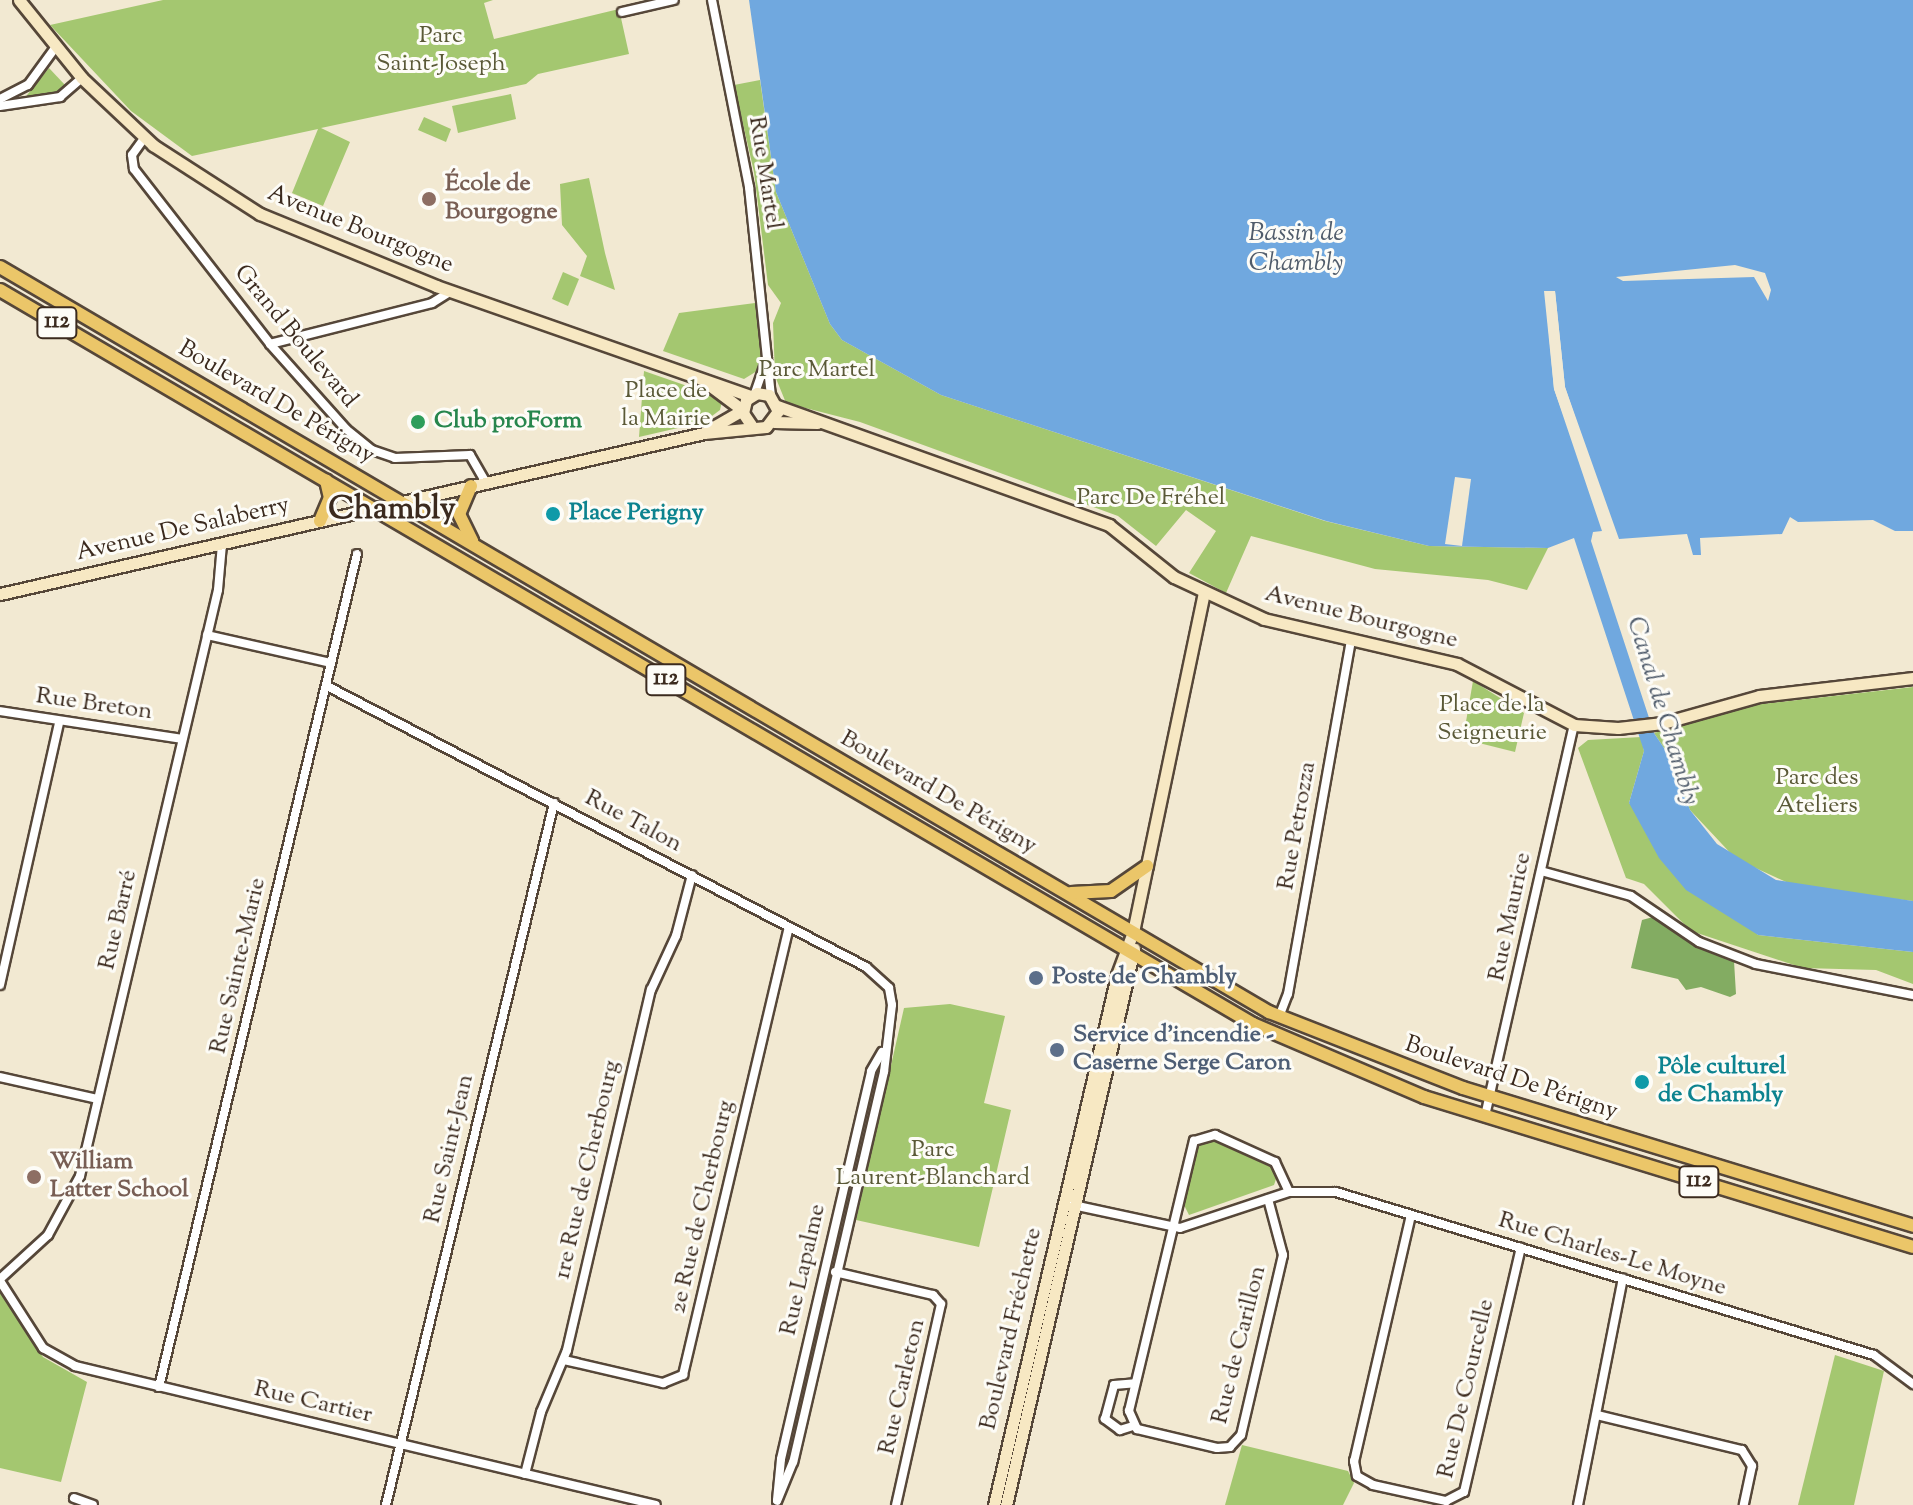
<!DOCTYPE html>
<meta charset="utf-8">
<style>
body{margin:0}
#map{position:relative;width:1913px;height:1505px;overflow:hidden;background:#f2e9d2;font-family:"Sorts Mill Goudy",serif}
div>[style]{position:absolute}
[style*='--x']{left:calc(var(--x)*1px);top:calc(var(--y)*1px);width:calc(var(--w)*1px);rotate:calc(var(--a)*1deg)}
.green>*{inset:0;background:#a4c770}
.forest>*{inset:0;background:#83ac62}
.water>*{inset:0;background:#70a8df}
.pier>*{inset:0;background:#f2e9d2}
.roads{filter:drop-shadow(2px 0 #564739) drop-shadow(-2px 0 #564739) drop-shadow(0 2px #564739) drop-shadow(0 -2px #564739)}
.street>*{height:8px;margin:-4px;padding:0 4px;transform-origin:4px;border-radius:4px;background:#fff}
.secondary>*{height:11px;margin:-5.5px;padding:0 5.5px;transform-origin:5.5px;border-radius:5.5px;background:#f7e8c3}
.primary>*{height:12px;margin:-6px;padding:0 6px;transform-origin:6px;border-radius:6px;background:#ebc669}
.dots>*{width:22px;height:22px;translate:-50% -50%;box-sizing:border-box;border:4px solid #fdfcf7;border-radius:50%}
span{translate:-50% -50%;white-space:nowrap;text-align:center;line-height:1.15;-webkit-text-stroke:6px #fdfcf7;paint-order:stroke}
.shield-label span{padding:2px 6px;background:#fdfcf7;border:2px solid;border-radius:6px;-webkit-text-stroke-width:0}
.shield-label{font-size:22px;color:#3b2a1e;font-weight:700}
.park-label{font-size:24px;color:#5a5937}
.street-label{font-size:24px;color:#3b2a1e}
.education-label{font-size:24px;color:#785e54;font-weight:700}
.left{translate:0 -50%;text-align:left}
.leisure-label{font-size:24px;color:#27864d;font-weight:700}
.culture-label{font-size:24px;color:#0d838f;font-weight:700}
.service-label{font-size:24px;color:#4e5e75;font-weight:700}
.water-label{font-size:26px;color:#505c6b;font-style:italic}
.district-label{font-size:32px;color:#3b2a1e;font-weight:700}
</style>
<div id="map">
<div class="green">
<div style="clip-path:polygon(163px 0,493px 0,484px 3px,494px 39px,619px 9px,629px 54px,538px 74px,526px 84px,321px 128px,350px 142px,323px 206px,292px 193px,318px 129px,192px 156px,131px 111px,50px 25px)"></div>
<div style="clip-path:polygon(49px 68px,65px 85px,62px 90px,23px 100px)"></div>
<div style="clip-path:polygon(760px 80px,776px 192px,830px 324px,842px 340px,941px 395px,1325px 521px,1429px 546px,1548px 548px,1527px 590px,1488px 580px,1375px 569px,1251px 536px,1226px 593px,1189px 573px,1216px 531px,1186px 510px,1156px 546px,1118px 516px,860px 422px,786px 403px,775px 376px,773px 323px,781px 303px,768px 285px,754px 172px,734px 85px)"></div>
<div style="clip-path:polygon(511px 94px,516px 119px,458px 133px,452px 106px)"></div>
<div style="clip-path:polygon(424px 117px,451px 129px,446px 142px,418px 130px)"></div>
<div style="clip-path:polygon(589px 178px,605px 253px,615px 290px,580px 276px,587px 256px,562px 225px,560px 184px)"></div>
<div style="clip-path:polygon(563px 272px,579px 279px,568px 306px,552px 299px)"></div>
<div style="clip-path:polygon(755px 303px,761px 358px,757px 371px,744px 379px,663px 351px,679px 313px)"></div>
<div style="clip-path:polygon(644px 371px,716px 396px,722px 401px,720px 410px,704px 422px,639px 437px)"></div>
<div style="clip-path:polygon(1473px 681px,1524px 713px,1515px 752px,1463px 739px)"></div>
<div style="clip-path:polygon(1913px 687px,1913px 901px,1799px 888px,1736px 859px,1690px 810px,1668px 754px,1654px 733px,1753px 705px)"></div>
<div style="clip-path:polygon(1641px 737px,1644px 751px,1629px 803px,1758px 935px,1913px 952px,1913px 984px,1876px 970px,1803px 968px,1691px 931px,1644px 884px,1626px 878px,1578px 748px,1588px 740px)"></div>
<div style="clip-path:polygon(950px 1004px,1005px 1016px,984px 1103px,1011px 1110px,979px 1247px,856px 1220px,904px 1008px)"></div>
<div style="clip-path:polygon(1204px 1142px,1216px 1142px,1271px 1167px,1277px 1176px,1274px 1185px,1189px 1215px,1183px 1203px,1196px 1149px)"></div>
<div style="clip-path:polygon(0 1293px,43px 1357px,87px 1382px,61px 1482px,0 1468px)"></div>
<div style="clip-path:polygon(1835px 1355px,1884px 1371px,1854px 1505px,1798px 1505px)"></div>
<div style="clip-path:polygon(1242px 1445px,1348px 1471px,1354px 1483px,1343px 1505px,1225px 1505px)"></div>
</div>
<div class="forest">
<div style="clip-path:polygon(1653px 917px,1689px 942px,1734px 961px,1736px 994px,1730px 997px,1701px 987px,1686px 990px,1678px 979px,1631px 968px,1642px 920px)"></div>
</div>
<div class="water">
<div style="clip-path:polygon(evenodd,749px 0,1913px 0,1913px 531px,1895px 531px,1873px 520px,1798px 522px,1790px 517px,1782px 534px,1700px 538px,1701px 555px,1693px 555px,1687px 534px,1619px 539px,1565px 387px,1555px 291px,1545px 291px,1554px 389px,1602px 531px,1593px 532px,1591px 541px,1654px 733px,1668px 754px,1690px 810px,1717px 844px,1776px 880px,1913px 901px,1913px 952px,1758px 935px,1686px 890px,1659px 858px,1629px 803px,1644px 751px,1574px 538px,1548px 548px,1429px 546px,1326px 521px,941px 395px,842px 340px,830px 324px,776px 192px,749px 0,1735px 265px,1765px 273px,1771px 290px,1768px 301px,1754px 277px,1623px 281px,1616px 277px,1735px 265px)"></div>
</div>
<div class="pier">
<div style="clip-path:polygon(1544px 291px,1555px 291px,1565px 387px,1613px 530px,1561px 388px,1551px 295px,1557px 389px,1605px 530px,1554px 389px)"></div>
<div style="clip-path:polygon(1455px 477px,1471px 479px,1462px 546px,1445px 544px)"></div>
</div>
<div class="roads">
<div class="street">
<div style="--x:712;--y:0;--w:191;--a:78.8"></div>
<div style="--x:749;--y:187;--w:210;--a:84"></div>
<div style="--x:622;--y:12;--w:53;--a:-13"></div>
<div style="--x:0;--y:99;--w:31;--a:-27"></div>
<div style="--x:28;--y:85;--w:46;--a:-53.9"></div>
<div style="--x:0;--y:106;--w:61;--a:-8.5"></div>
<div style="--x:60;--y:97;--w:29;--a:-41"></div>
<div style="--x:145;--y:137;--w:22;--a:126"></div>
<div style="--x:132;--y:155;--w:14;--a:82"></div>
<div style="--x:134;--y:169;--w:222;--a:52.1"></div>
<div style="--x:270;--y:344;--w:114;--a:48.2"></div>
<div style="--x:346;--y:429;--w:33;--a:39"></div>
<div style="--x:372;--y:450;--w:24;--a:19"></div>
<div style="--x:395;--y:458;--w:75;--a:-2.3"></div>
<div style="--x:470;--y:455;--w:32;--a:60"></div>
<div style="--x:270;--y:344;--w:167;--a:-14.2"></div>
<div style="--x:432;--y:303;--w:22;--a:-32"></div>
<div style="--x:755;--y:393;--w:37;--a:-71"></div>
<div style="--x:207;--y:635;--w:127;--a:12.7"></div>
<div style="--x:327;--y:686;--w:608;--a:27.53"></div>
<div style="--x:866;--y:967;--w:31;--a:42"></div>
<div style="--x:889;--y:988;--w:17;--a:80"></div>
<div style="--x:892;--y:1005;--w:67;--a:96.8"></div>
<div style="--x:884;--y:1072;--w:400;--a:103.1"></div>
<div style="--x:793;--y:1462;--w:42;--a:112.3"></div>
<div style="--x:0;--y:711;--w:184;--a:8.7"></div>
<div style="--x:1541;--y:871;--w:93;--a:15.5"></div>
<div style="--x:1631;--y:896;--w:82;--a:34.1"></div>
<div style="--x:1699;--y:942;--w:61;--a:21.1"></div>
<div style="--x:1756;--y:964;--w:160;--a:11.2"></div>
<div style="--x:0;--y:985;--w:269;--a:-77.3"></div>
<div style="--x:1279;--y:1017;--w:25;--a:-69"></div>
<div style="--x:1288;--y:994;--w:359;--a:-79.9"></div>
<div style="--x:0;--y:1077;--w:100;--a:12.7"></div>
<div style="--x:1485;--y:1116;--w:401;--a:-77.2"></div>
<div style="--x:1268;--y:1199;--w:58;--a:75"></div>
<div style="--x:1283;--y:1255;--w:185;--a:103.1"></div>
<div style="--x:1241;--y:1435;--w:16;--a:133"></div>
<div style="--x:1230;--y:1447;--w:13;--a:176"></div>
<div style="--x:1217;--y:1448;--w:82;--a:-166.6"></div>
<div style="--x:1137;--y:1429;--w:20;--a:-114"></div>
<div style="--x:1129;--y:1411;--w:278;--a:-76.5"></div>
<div style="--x:1194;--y:1141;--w:22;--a:-16"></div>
<div style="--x:1215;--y:1135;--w:66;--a:24.2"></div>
<div style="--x:1275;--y:1162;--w:33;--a:65"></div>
<div style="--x:1073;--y:1205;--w:109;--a:12.1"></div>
<div style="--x:1180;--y:1228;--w:115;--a:-18.3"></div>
<div style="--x:1289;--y:1192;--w:47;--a:0"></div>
<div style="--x:1336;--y:1192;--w:562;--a:16.86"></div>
<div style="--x:1874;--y:1355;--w:49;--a:36.6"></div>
<div style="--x:1411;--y:1215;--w:253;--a:103"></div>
<div style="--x:1354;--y:1461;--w:15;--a:79"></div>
<div style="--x:1357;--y:1476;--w:18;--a:29"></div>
<div style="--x:1373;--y:1485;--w:75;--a:12.4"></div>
<div style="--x:1446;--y:1501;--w:20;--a:-27"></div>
<div style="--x:1464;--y:1492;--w:251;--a:-76.9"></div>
<div style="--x:835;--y:1272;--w:101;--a:13.2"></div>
<div style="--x:933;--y:1295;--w:12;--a:48"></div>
<div style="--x:941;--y:1304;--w:206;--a:102.6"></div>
<div style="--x:0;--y:1279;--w:65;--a:-42.5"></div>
<div style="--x:48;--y:1235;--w:67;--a:-61.5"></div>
<div style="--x:80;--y:1176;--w:602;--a:-76.75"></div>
<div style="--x:218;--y:590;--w:46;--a:-85"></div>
<div style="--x:0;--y:1281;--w:80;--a:57.3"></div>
<div style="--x:43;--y:1348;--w:37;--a:29"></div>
<div style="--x:75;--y:1366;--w:597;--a:13.45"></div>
<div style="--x:564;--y:1360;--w:102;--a:13.1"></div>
<div style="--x:663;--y:1383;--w:22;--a:-22"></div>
<div style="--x:683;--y:1375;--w:460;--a:-76.7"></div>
<div style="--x:159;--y:1387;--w:856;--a:-76.63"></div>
<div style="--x:1597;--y:1415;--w:149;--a:13.6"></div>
<div style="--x:1742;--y:1450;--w:19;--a:58"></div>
<div style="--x:1752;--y:1466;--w:40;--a:102"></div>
<div style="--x:1133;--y:1426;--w:14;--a:163"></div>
<div style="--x:1120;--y:1430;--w:19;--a:-144"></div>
<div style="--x:1105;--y:1419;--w:35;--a:-75"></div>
<div style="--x:1114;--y:1385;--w:21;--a:-5"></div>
<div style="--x:525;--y:1474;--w:64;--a:-75.5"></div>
<div style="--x:541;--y:1412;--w:67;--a:-67.2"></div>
<div style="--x:567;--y:1350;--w:370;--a:-76.9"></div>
<div style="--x:651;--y:990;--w:60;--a:-65.2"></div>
<div style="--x:676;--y:936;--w:63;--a:-75.3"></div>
<div style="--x:74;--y:1498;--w:20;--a:20"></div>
<div style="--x:777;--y:1500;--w:41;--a:-84.4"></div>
<div style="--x:781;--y:1459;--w:398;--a:-76.9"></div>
<div style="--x:871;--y:1071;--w:22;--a:-60"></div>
<div style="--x:386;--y:1505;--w:722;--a:-76.54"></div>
<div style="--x:1578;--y:1505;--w:231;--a:-78.8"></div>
</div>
<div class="secondary">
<div style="--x:19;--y:0;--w:100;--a:51.1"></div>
<div style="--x:82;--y:78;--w:98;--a:43.3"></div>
<div style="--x:153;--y:145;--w:127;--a:32.8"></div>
<div style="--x:260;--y:214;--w:190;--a:22.2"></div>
<div style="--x:436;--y:286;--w:333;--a:19.3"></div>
<div style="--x:712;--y:387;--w:38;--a:37"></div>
<div style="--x:777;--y:406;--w:353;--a:19.7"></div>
<div style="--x:1109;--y:525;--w:83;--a:38.7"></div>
<div style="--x:1174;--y:577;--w:99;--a:25"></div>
<div style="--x:1264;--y:619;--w:198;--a:13.1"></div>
<div style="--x:1457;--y:664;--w:132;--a:27.5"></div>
<div style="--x:1574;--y:725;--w:44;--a:3.9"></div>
<div style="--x:1618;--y:728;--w:45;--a:-6.3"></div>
<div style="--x:1663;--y:723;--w:100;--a:-15.7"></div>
<div style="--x:1759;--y:696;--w:155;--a:-6.7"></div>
<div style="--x:774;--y:422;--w:43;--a:1.3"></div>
<div style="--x:708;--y:430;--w:39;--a:-30"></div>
<div style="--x:0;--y:594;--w:722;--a:-12.88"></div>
<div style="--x:704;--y:433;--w:62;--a:-5.5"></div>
<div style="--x:766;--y:427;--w:20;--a:-53"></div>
<div style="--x:778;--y:411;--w:18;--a:-119"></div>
<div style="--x:769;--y:395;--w:12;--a:-171"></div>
<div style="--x:757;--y:393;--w:13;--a:148"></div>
<div style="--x:746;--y:400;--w:13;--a:103"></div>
<div style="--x:743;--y:413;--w:14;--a:56"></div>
<div style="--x:994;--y:1505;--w:544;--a:-76.93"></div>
<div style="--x:1117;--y:975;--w:46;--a:-69.6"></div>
<div style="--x:1133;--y:932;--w:346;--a:-78.2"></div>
<div style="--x:1006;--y:1505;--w:571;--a:-77.04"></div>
</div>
<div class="primary">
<div style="--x:0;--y:267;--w:1472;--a:30.42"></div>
<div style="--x:1269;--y:1012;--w:208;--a:21.4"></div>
<div style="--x:1463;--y:1088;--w:471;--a:17"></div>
<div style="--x:0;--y:290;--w:1452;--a:30.36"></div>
<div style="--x:1253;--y:1024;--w:186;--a:23.1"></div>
<div style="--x:1424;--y:1097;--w:511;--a:17.05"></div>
<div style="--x:471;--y:486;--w:30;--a:113"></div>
<div style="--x:459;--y:514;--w:30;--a:64"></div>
<div style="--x:320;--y:521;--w:25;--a:-67"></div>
<div style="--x:330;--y:498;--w:18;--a:-103"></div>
<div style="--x:1071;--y:893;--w:40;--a:-2.9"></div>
<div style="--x:1111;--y:891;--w:44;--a:-34.8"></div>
</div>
</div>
<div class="dots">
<div style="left:429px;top:199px;background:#8d6e63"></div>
<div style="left:418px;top:422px;background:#2e9e5b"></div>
<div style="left:553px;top:514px;background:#0f9aa8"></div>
<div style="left:1036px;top:978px;background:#5c6f8a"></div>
<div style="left:1057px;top:1050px;background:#5c6f8a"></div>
<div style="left:1642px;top:1082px;background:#0f9aa8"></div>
<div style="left:34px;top:1177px;background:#8d6e63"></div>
</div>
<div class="shield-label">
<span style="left:57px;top:323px">112</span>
<span style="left:666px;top:680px">112</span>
<span style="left:1699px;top:1182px">112</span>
</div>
<div class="park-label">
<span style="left:441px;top:51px">Parc<br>Saint-Joseph</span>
<span style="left:817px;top:371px">Parc Martel</span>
<span style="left:666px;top:406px">Place de<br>la Mairie</span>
<span style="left:1151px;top:499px">Parc De Fréhel</span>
<span style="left:1492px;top:720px">Place de la<br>Seigneurie</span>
<span style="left:1817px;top:793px">Parc des<br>Ateliers</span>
<span style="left:933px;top:1165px">Parc<br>Laurent-Blanchard</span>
</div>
<div class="street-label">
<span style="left:764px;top:173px;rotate:81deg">Rue Martel</span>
<span style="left:360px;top:230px;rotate:22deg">Avenue Bourgogne</span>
<span style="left:295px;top:337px;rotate:50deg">Grand Boulevard</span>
<span style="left:276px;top:403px;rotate:30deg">Boulevard De Périgny</span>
<span style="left:183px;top:530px;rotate:-13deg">Avenue De Salaberry</span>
<span style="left:1361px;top:618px;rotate:14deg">Avenue Bourgogne</span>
<span style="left:94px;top:705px;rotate:8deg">Rue Breton</span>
<span style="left:938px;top:793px;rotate:30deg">Boulevard De Périgny</span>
<span style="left:633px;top:822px;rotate:28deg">Rue Talon</span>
<span style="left:1298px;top:826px;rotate:-80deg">Rue Petrozza</span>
<span style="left:1511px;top:917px;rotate:-78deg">Rue Maurice</span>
<span style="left:119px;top:920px;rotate:-77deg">Rue Barré</span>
<span style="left:239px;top:966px;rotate:-77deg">Rue Sainte-Marie</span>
<span style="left:1511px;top:1079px;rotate:18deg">Boulevard De Périgny</span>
<span style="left:450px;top:1149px;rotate:-77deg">Rue Saint-Jean</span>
<span style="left:588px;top:1170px;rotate:-77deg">1re Rue de Cherbourg</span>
<span style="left:703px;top:1207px;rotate:-77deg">2e Rue de Cherbourg</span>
<span style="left:1612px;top:1255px;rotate:17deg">Rue Charles-Le Moyne</span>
<span style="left:804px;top:1270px;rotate:-77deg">Rue Lapalme</span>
<span style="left:1012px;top:1329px;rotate:-77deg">Boulevard Fréchette</span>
<span style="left:1240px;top:1345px;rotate:-76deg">Rue de Carillon</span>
<span style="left:903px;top:1387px;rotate:-77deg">Rue Carleton</span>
<span style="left:1467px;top:1389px;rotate:-77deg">Rue De Courcelle</span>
<span style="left:313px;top:1403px;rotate:13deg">Rue Cartier</span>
</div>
<div class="education-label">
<span class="left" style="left:445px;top:199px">École de<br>Bourgogne</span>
<span class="left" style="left:50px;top:1177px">William<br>Latter School</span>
</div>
<div class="leisure-label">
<span class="left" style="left:434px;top:422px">Club proForm</span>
</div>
<div class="culture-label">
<span class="left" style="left:569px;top:514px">Place Perigny</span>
<span class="left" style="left:1658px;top:1082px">Pôle culturel<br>de Chambly</span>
</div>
<div class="service-label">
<span class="left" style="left:1052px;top:978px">Poste de Chambly</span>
<span class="left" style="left:1073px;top:1050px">Service d'incendie -<br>Caserne Serge Caron</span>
</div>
<div class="water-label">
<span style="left:1296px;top:249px">Bassin de<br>Chambly</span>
<span style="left:1662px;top:711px;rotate:73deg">Canal de Chambly</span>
</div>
<div class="district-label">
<span style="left:392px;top:510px">Chambly</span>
</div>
</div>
